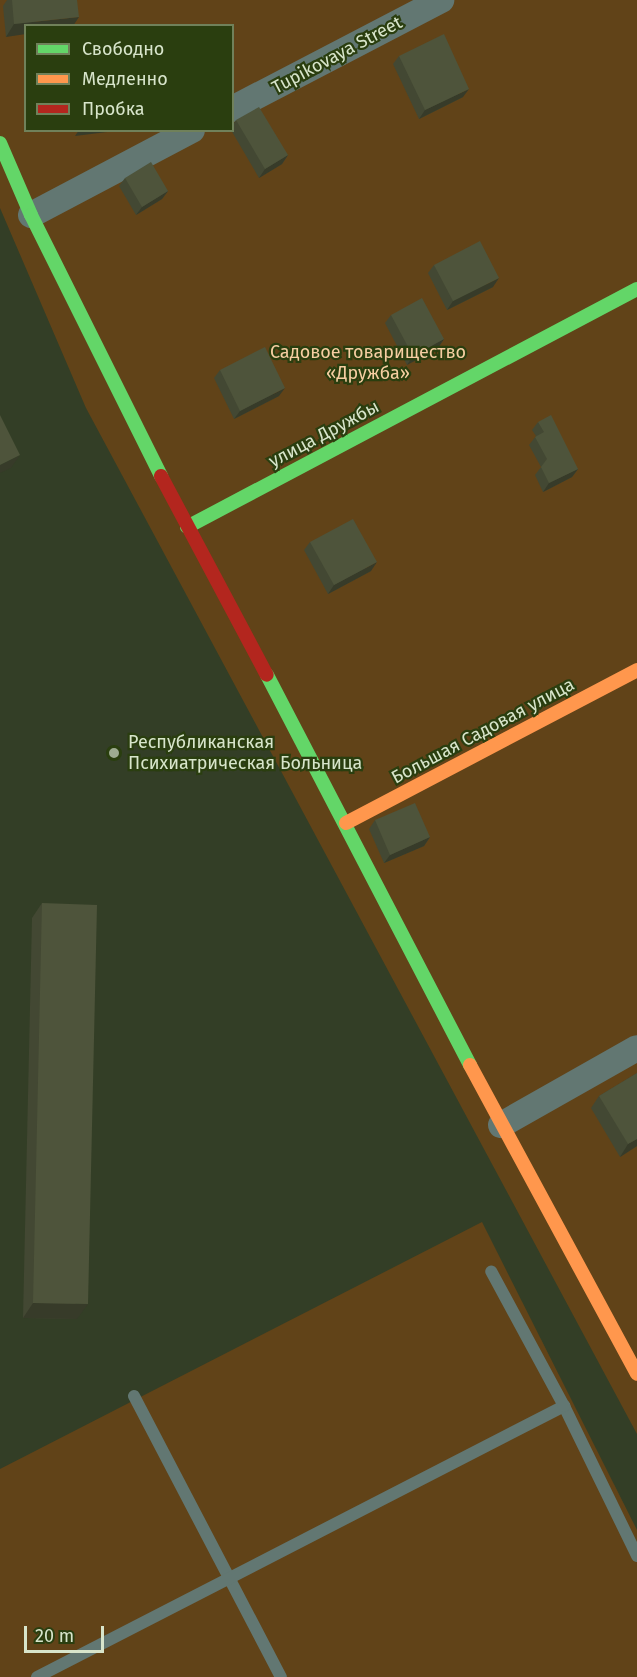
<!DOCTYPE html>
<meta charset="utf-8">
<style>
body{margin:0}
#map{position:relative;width:637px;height:1677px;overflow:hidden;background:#333e26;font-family:"Fira Sans",sans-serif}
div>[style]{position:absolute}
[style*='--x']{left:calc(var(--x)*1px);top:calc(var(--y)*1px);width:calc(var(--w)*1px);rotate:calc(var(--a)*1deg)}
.green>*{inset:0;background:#614318}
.lane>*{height:12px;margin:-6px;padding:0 6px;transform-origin:6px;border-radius:6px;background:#627772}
.street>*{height:26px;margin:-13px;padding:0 13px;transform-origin:13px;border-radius:13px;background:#627772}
.fast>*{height:14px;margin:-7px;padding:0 7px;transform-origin:7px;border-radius:7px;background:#63d668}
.slow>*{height:14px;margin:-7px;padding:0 7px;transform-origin:7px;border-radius:7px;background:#ff974d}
.jam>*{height:14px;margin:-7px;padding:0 7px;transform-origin:7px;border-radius:7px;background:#b3261e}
.wall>*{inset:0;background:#434833}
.shaded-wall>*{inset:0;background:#373b29}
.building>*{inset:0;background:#4e543b}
.dots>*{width:16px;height:16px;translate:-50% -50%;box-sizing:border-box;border:3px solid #2a3e0f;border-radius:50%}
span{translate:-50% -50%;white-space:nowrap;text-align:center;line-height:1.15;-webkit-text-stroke:4.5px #2a3e0f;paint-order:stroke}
.street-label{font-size:18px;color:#d8e5cb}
.park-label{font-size:18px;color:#f6cea2}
.poi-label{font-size:18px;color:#d8e5cb}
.left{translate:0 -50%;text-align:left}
.legend{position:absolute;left:24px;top:24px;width:210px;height:108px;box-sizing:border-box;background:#2a3e0f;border:2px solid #70815a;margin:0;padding:8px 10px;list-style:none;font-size:18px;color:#d8e5cb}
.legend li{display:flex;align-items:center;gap:12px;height:30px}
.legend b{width:30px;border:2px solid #70815a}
.scale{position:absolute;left:24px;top:1626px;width:80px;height:27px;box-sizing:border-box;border:3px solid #d8e5cb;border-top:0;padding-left:8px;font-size:18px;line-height:21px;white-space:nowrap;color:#d8e5cb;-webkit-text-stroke:4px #2a3e0f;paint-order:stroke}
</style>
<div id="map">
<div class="green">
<div style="clip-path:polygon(evenodd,0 0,637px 0,637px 1434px,86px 408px,0 208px,0 0,26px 26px,232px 26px,232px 130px,26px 130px,26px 26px)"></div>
<div style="clip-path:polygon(482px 1222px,637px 1530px,637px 1677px,0 1677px,0 1469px)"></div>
</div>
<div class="lane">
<div style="--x:134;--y:1396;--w:317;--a:62.4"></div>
<div style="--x:564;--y:1406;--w:167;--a:64"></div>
<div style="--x:37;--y:1677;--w:593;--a:-27.21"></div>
<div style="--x:564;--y:1406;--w:153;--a:-118.4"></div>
</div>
<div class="street">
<div style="--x:232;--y:109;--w:236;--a:-27.5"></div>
<div style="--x:31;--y:215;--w:182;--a:-27.8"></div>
<div style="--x:501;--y:1125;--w:156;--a:-29.5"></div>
</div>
<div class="fast">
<div style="--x:0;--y:143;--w:78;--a:66.7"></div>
<div style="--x:31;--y:215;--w:292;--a:63.5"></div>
<div style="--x:187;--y:527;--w:509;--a:-27.87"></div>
<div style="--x:267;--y:675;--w:440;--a:62.5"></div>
</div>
<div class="slow">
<div style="--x:346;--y:823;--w:329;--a:-27.7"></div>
<div style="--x:470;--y:1065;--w:351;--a:61.6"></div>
</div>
<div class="jam">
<div style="--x:161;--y:476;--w:225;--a:62"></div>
</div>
<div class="wall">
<div style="clip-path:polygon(7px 0,77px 0,6px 37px,3px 6px)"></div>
<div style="clip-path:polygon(399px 56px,463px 97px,419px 119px,393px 64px)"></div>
<div style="clip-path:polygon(236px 120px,288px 155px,282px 164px,259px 178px,231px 130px,232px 130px,232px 126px)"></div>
<div style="clip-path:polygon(125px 178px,168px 191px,162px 199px,136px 215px,119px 186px)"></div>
<div style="clip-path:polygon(434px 265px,493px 287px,447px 310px,428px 273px)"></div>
<div style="clip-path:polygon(391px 315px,444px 339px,438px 348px,407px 365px,385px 323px)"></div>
<div style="clip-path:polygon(220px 370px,279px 396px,234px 419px,214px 378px)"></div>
<div style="clip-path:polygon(538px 422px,578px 469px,572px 477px,543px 492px,535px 475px,541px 467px,529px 445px,536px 436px,532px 430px)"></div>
<div style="clip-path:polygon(310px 542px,371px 571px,328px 594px,304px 550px)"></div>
<div style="clip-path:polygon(375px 820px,430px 837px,424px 846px,384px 863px,369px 829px)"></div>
<div style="clip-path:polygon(42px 903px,77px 1319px,23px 1318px,32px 918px)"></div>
<div style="clip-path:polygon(637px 1073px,637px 1146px,620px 1157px,591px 1108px,599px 1096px)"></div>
</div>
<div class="shaded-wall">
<div style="clip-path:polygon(79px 17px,73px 26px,26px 26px,26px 34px,6px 37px,14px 24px)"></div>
<div style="clip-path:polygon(469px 89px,463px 97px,419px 119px,425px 110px)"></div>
<div style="clip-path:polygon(79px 130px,115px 130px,115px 131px,75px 136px)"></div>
<div style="clip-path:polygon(288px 155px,282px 164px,259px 178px,265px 169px)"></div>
<div style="clip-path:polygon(168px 191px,162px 199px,136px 215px,142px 207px)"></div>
<div style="clip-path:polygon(499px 278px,493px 287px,447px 310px,453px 301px)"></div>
<div style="clip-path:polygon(444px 339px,438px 348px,407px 365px,413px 356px)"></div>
<div style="clip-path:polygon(285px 388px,279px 396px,234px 419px,240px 411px)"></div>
<div style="clip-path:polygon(20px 455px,11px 468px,0 473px,0 465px)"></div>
<div style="clip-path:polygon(578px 469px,572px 477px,543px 492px,549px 483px)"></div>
<div style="clip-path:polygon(377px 562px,371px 571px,328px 594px,334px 585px)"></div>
<div style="clip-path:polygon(430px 837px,424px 846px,384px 863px,390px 855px)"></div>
<div style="clip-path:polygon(637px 1139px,637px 1146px,620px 1157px,628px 1144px)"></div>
<div style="clip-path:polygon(33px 1303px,88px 1304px,77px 1319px,23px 1318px)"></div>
</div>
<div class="building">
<div style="clip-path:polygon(12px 0,77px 0,79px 17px,14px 24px)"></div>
<div style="clip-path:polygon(444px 34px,469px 89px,425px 110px,399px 56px)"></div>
<div style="clip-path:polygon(259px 107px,288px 155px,265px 169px,236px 120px)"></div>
<div style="clip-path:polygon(151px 162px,168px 191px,142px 207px,125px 178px)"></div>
<div style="clip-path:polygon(480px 241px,499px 278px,453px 301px,434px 265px)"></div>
<div style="clip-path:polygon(422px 298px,444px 339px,413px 356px,391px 315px)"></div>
<div style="clip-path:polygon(265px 347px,285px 388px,240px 411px,220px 370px)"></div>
<div style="clip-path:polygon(0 415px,20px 455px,0 465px)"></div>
<div style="clip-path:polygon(551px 415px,578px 469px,549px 483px,541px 467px,547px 459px,535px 437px,544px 432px,538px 422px)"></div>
<div style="clip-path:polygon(353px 519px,377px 562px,334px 585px,310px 542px)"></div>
<div style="clip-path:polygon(415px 803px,430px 837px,390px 855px,375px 820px)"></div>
<div style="clip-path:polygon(42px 903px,97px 905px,88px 1304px,33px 1303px)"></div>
<div style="clip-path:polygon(637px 1073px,637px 1139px,628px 1144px,599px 1096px)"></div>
</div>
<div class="dots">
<div style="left:114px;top:753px;background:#9eab91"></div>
</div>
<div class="street-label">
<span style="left:337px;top:55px;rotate:-28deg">Tupikovaya Street</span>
<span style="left:324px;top:434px;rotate:-28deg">улица Дружбы</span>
<span style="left:483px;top:731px;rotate:-28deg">Большая Садовая улица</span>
</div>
<div class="park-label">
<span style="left:368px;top:363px">Садовое товарищество<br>«Дружба»</span>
</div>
<div class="poi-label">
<span class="left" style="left:128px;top:753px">Республиканская<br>Психиатрическая Больница</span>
</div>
<ul class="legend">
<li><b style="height:8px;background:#63d668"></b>Свободно</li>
<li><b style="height:8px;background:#ff974d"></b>Медленно</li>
<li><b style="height:8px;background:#b3261e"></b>Пробка</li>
</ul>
<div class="scale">20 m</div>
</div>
